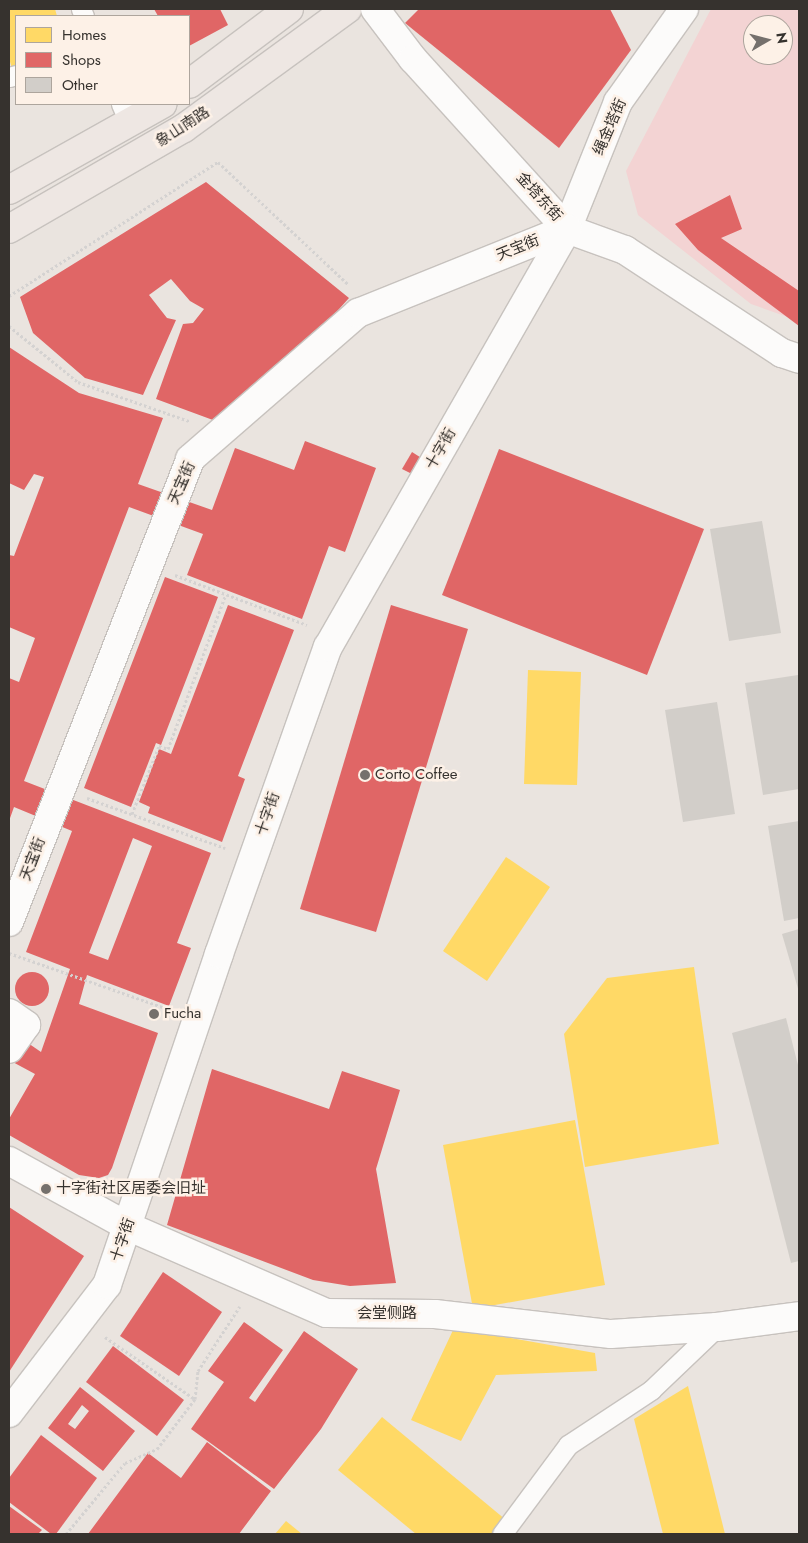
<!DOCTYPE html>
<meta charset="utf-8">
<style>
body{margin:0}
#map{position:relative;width:808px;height:1543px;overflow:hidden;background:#eae4df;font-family:Jost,"Noto Sans SC",sans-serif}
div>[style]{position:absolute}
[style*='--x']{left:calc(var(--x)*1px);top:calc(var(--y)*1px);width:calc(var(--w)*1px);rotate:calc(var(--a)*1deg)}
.green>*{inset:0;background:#f3d3d3}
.homes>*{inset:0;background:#ffd966}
.shops>*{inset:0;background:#e06666}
.round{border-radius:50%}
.building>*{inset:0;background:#d2cec9}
.path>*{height:3px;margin-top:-1.5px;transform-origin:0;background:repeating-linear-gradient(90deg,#d4d2d1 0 2.5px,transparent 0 5px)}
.roads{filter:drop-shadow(1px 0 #c7c2be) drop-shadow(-1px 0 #c7c2be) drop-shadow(0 1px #c7c2be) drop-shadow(0 -1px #c7c2be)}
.service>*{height:19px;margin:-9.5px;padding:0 9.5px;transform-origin:9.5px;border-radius:9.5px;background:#fcfbfa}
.pedestrian>*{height:28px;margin:-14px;padding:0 14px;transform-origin:14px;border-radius:14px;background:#fcfbfa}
.minor>*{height:28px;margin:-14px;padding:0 14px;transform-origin:14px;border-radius:14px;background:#fcfbfa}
.tertiary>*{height:28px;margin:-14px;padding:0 14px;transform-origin:14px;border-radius:14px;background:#fcfbfa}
.primary>*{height:28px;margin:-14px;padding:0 14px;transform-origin:14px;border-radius:14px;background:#eee7e3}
.dots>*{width:14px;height:14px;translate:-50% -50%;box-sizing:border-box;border:2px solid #fdf1e7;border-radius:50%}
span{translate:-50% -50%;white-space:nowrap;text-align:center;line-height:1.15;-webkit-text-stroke:5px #fdf1e7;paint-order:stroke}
.street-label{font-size:15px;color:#36322e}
.poi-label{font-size:15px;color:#36322e}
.left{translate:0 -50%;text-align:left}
.frame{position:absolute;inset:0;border:10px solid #36322e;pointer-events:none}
.legend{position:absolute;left:15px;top:15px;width:175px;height:90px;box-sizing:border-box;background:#fdf1e7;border:1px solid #ada59d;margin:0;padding:6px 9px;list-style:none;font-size:15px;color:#36322e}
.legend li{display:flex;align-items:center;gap:10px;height:25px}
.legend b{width:25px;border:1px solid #ada59d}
.north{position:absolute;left:743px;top:15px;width:50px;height:50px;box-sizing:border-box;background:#fdf1e7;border:1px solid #ada59d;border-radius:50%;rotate:82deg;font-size:14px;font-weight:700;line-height:20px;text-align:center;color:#36322e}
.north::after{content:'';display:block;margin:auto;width:18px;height:22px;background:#75706c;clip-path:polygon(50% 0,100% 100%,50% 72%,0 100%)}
</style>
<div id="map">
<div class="green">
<div style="clip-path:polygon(evenodd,711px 9px,799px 9px,799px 321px,751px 304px,638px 215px,626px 171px,711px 9px,753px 25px,783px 25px,783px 55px,753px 55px,753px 25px)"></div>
</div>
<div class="homes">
<div style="clip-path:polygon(9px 9px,55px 9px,57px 16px,16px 16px,16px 68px,12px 69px,9px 58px)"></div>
<div style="clip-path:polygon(528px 670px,581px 672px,577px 785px,524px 784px)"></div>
<div style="clip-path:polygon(506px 857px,550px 887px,487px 981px,443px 951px)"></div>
<div style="clip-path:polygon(694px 967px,719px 1144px,585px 1167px,564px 1034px,607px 978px)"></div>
<div style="clip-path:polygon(575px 1120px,605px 1285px,473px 1309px,443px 1145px)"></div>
<div style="clip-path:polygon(454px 1328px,595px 1353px,597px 1371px,496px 1375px,461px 1441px,411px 1420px)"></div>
<div style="clip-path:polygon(688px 1386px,725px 1534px,663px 1534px,634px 1419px)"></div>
<div style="clip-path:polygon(382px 1417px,506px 1520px,495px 1534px,416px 1534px,338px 1470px)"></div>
<div style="clip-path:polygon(286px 1521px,302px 1534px,275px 1534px)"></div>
</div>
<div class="shops">
<div style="clip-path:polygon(154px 9px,220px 9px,228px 25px,189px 46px,189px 16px,158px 16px)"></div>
<div style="clip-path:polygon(419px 9px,610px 9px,631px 50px,559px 148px,405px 23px)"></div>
<div style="clip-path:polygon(206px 182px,349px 298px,295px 358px,221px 423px,156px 399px,183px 324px,193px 323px,204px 309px,190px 301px,171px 279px,149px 295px,167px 318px,176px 320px,143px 395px,85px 378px,33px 333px,20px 297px)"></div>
<div style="clip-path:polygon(730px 195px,742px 229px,721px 238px,799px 291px,799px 326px,698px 250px,675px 224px)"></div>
<div style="clip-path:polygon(evenodd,9px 347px,79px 393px,163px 418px,138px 484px,212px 510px,235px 448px,294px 470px,305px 441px,376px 468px,345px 552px,329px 546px,302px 619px,187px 575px,203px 534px,129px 507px,24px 781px,211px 853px,177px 943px,191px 948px,169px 1006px,87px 975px,79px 1004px,158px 1033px,112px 1168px,108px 1175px,99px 1178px,79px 1175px,9px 1135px,9px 1119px,35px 1074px,9px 1060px,9px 1030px,41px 1052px,70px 969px,26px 952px,72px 831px,14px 807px,9px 821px,9px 678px,19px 682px,35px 638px,9px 627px,9px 555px,14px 556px,44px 477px,34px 474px,24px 490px,9px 483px,9px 347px,133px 838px,152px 846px,108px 960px,89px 953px,133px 838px)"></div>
<div style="clip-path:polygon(499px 449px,704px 529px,647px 675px,442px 595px)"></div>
<div style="clip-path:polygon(412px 452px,423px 459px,414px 475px,402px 469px)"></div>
<div style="clip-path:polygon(165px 577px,218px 597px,161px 745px,156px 743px,131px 807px,84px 788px)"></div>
<div style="clip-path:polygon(228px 605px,294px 630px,238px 776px,245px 779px,222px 842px,148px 813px,150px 807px,139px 802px,159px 749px,171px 754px)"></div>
<div style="clip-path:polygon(391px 605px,468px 629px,376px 932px,300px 909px)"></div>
<div class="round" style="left:15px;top:972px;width:34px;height:34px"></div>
<div style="clip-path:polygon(212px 1069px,329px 1109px,342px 1071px,400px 1090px,376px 1169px,396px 1283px,350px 1286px,313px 1280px,167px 1225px)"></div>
<div style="clip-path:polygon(9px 1207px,84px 1256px,9px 1372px)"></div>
<div style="clip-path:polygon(163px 1272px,222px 1312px,179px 1376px,120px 1336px)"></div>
<div style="clip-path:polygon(244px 1322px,283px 1350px,249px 1398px,255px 1402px,304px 1331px,358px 1369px,321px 1429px,274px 1489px,191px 1429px,224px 1382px,208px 1371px)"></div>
<div style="clip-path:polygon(113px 1346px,184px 1400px,157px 1436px,86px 1382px)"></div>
<div style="clip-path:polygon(evenodd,80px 1387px,135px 1431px,103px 1471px,48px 1428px,80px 1387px,82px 1405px,89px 1411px,75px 1429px,68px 1424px,82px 1405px)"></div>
<div style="clip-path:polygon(41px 1435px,97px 1478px,56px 1534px,51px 1534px,9px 1502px,9px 1478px)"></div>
<div style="clip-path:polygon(207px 1442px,271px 1491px,239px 1534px,88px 1534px,148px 1453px,181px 1478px)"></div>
<div style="clip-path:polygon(9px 1506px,42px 1530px,38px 1534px,9px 1534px)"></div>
</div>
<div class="building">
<div style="clip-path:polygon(762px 521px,781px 633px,729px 641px,710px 529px)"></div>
<div style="clip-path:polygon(798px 675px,799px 789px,763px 795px,745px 683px)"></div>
<div style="clip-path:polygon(717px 702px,735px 814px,683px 822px,665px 710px)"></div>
<div style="clip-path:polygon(799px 821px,799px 918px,784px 921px,768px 826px)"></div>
<div style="clip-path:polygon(799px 929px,799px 992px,782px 934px)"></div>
<div style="clip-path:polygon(786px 1018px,799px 1069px,799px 1261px,791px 1263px,732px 1033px)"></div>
</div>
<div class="path">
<div style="--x:9;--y:296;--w:248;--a:-32.7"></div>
<div style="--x:218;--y:162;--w:178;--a:43.2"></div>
<div style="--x:9;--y:326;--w:89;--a:39.1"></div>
<div style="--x:78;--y:382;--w:118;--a:19.4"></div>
<div style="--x:175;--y:575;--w:141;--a:20.7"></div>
<div style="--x:87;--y:798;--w:147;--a:19.9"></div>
<div style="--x:132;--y:814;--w:73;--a:-68.3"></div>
<div style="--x:159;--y:746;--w:9;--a:18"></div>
<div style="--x:168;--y:749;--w:165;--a:-69.5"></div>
<div style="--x:9;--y:953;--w:172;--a:19.4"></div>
<div style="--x:105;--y:1337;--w:109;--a:34.6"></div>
<div style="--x:66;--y:1534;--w:92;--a:-50.3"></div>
<div style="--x:125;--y:1463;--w:35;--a:-24"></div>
<div style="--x:157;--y:1449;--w:63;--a:-52.8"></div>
<div style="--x:195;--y:1399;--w:28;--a:-84"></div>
<div style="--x:198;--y:1371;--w:77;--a:-57.1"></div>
</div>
<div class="roads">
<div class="service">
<div style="--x:81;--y:9;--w:8;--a:67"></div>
<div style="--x:9;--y:77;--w:7;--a:-16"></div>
<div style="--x:121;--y:104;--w:20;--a:66"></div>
<div style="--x:502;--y:1534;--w:111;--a:-53.4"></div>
<div style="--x:568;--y:1445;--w:100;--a:-33.5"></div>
<div style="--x:651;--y:1390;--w:91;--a:-43.7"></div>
</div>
<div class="pedestrian">
<div style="--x:9;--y:922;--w:497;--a:-68.6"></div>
<div style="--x:190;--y:459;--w:223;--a:-41"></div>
<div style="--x:358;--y:313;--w:225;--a:-21.9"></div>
<div style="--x:567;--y:229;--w:137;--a:-68.1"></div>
<div style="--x:618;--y:102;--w:114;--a:-54.6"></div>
<div style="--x:9;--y:1013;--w:21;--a:35"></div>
<div style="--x:26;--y:1025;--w:29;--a:125"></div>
</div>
<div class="minor">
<div style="--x:375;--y:9;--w:63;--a:52.8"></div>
<div style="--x:413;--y:59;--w:229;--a:47.8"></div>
<div style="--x:567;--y:229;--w:62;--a:19.9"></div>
<div style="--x:625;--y:250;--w:188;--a:33.3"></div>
<div style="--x:782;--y:353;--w:18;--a:19"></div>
<div style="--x:9;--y:1161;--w:135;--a:28.8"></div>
<div style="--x:127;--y:1226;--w:217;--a:23.6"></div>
<div style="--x:326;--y:1313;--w:109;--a:0.5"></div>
<div style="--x:435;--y:1314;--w:177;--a:6.5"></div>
<div style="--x:611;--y:1334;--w:106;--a:-3.8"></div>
<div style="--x:717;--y:1327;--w:83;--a:-7.6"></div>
</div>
<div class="tertiary">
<div style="--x:9;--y:1413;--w:161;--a:-52.6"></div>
<div style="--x:107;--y:1285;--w:349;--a:-71.3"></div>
<div style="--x:219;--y:954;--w:326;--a:-70.5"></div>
<div style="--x:328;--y:647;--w:482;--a:-60.2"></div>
</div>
<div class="primary">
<div style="--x:189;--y:84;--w:125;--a:-36.9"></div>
<div style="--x:9;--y:190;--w:176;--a:-29.3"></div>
<div style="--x:9;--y:229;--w:202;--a:-30"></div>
<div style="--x:184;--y:128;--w:202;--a:-36.1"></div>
</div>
</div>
<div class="dots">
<div style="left:365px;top:775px;background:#75706c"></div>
<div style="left:154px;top:1014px;background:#75706c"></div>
<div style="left:46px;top:1189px;background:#75706c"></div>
</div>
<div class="street-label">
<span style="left:183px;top:127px;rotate:-33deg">象山南路</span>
<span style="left:610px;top:127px;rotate:-66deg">绳金塔街</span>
<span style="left:539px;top:197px;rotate:48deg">金塔东街</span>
<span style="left:518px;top:248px;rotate:-22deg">天宝街</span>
<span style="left:441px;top:449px;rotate:-60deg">十字街</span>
<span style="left:182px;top:483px;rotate:-66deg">天宝街</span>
<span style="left:268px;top:814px;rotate:-71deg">十字街</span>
<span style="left:33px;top:859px;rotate:-69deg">天宝街</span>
<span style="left:123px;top:1240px;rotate:-71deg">十字街</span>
<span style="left:387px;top:1314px">会堂侧路</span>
</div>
<div class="poi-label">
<span class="left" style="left:375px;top:775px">Corto Coffee</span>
<span class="left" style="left:164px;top:1014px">Fucha</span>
<span class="left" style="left:56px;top:1189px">十字街社区居委会旧址</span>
</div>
<div class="frame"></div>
<ul class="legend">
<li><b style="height:14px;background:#ffd966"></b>Homes</li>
<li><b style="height:14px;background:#e06666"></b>Shops</li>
<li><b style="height:14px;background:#d2cec9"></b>Other</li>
</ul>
<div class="north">N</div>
</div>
